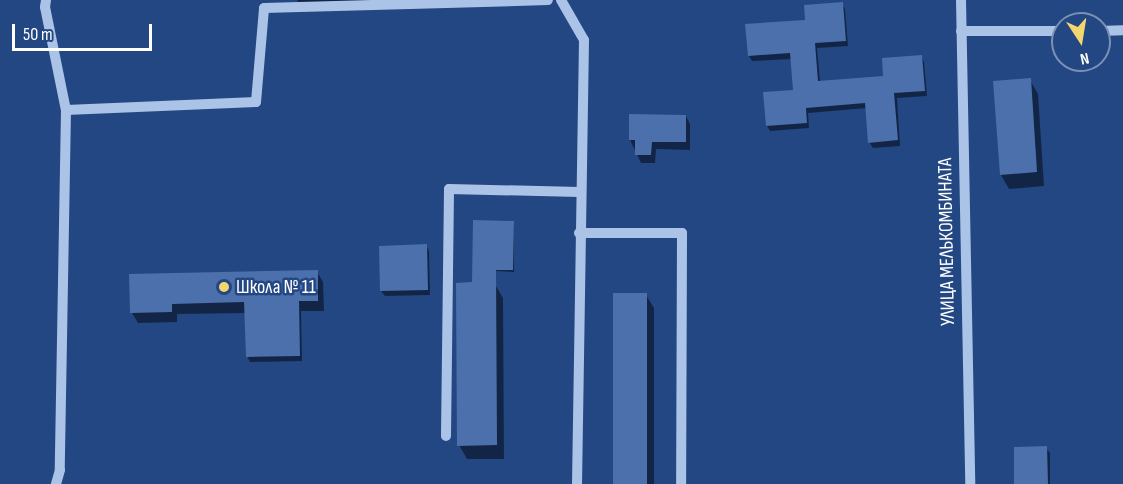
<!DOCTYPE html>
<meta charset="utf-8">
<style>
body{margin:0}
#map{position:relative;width:1123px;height:484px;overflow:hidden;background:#234783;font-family:"Sofia Sans Condensed",sans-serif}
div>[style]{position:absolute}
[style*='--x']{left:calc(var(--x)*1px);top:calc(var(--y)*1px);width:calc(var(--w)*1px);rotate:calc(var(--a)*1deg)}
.shadow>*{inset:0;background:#0007}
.building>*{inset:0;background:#4c70ab}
.minor>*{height:10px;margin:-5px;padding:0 5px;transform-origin:5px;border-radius:5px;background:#acc3e8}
.dots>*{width:16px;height:16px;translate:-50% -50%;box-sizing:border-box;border:3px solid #234783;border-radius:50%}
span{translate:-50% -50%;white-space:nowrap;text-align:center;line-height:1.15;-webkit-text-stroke:5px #234783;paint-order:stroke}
.street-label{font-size:20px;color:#fff}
.poi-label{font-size:20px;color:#fff}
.left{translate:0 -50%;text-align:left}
.north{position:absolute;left:1051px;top:12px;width:60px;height:60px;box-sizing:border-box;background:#234783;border:2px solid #7b91b5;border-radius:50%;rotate:168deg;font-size:16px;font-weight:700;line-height:24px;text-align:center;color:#fff}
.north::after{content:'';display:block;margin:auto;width:21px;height:27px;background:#f3d66f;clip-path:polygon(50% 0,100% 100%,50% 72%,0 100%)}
.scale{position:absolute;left:12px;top:24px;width:140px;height:27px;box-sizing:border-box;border:3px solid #fff;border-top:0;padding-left:8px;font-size:18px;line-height:21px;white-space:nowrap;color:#fff;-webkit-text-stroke:4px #234783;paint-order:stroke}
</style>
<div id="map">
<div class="shadow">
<div style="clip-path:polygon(297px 0,421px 0,299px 3px)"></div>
<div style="clip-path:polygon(842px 3px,845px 9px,848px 46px,817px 48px,820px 82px,885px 77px,921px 56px,924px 62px,927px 96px,897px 98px,900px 146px,873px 148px,869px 142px,867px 108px,808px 113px,809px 128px,770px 131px,767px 126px,795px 91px,792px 59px,752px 61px,749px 56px,747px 26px,807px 21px)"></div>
<div style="clip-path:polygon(1030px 80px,1038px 94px,1044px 186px,1009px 189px,1001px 175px)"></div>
<div style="clip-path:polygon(686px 116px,690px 124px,690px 150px,656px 149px,655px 163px,641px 163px,630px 140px)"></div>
<div style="clip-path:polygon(514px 223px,514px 272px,496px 271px,496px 286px,503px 298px,504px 459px,467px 459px,459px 445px,474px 284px)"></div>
<div style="clip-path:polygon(426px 245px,429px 251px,430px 295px,385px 296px,381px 291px)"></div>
<div style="clip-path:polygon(317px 272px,323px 282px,324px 311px,301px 311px,302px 361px,250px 362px,247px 356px,246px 313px,177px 314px,177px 322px,138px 323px,132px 313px)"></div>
<div style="clip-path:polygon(646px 295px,654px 308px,654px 484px,614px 484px)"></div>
<div style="clip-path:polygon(1046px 448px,1050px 453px,1050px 484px,1016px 484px)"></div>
</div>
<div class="building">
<div style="clip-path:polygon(843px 2px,846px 41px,815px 43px,818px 81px,883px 76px,882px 58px,922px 55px,925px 91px,894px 93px,898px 140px,868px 143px,865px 103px,806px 108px,807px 123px,766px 126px,763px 92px,793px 90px,790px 53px,748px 56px,745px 24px,805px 20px,804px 5px)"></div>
<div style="clip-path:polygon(1031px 78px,1037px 172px,1000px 175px,993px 81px)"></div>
<div style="clip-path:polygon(629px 114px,686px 115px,686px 142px,652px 142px,651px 155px,635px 155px,635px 140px,629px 140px)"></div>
<div style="clip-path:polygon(473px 220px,514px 221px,513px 270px,496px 270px,497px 445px,457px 446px,456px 283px,472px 282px)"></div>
<div style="clip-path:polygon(427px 244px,428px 290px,380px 291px,379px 246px)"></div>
<div style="clip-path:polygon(318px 270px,318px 301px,299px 301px,300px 356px,246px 357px,244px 302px,172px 304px,172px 312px,130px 313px,129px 274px)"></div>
<div style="clip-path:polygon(613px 293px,647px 293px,647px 484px,613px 484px)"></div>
<div style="clip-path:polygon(1047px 446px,1048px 484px,1014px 484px,1014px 447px)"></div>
</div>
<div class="minor">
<div style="--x:46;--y:0;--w:7;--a:98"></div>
<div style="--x:45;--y:7;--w:105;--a:78.5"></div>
<div style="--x:66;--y:110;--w:360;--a:91"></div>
<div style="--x:60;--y:470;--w:15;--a:106"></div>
<div style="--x:561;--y:0;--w:46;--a:60.1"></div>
<div style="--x:584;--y:40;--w:444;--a:90.9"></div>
<div style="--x:961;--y:0;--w:484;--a:88.9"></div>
<div style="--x:961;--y:31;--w:102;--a:0"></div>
<div style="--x:1099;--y:31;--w:24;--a:-2"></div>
<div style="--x:66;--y:110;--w:190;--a:-2.4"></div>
<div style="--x:256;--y:102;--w:94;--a:-85.1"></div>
<div style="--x:264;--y:8;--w:284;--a:-1.6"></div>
<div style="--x:579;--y:233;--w:103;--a:0"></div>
<div style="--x:682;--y:233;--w:251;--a:90.2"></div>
<div style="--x:446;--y:436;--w:247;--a:-89.3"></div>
<div style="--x:449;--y:189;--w:131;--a:1.3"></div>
</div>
<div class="dots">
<div style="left:224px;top:287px;background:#f3d66f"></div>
</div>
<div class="street-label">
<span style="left:947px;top:242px;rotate:-91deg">УЛИЦА МЕЛЬКОМБИНАТА</span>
</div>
<div class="poi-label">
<span class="left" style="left:236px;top:287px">Школа № 11</span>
</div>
<div class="north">N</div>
<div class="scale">50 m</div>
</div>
